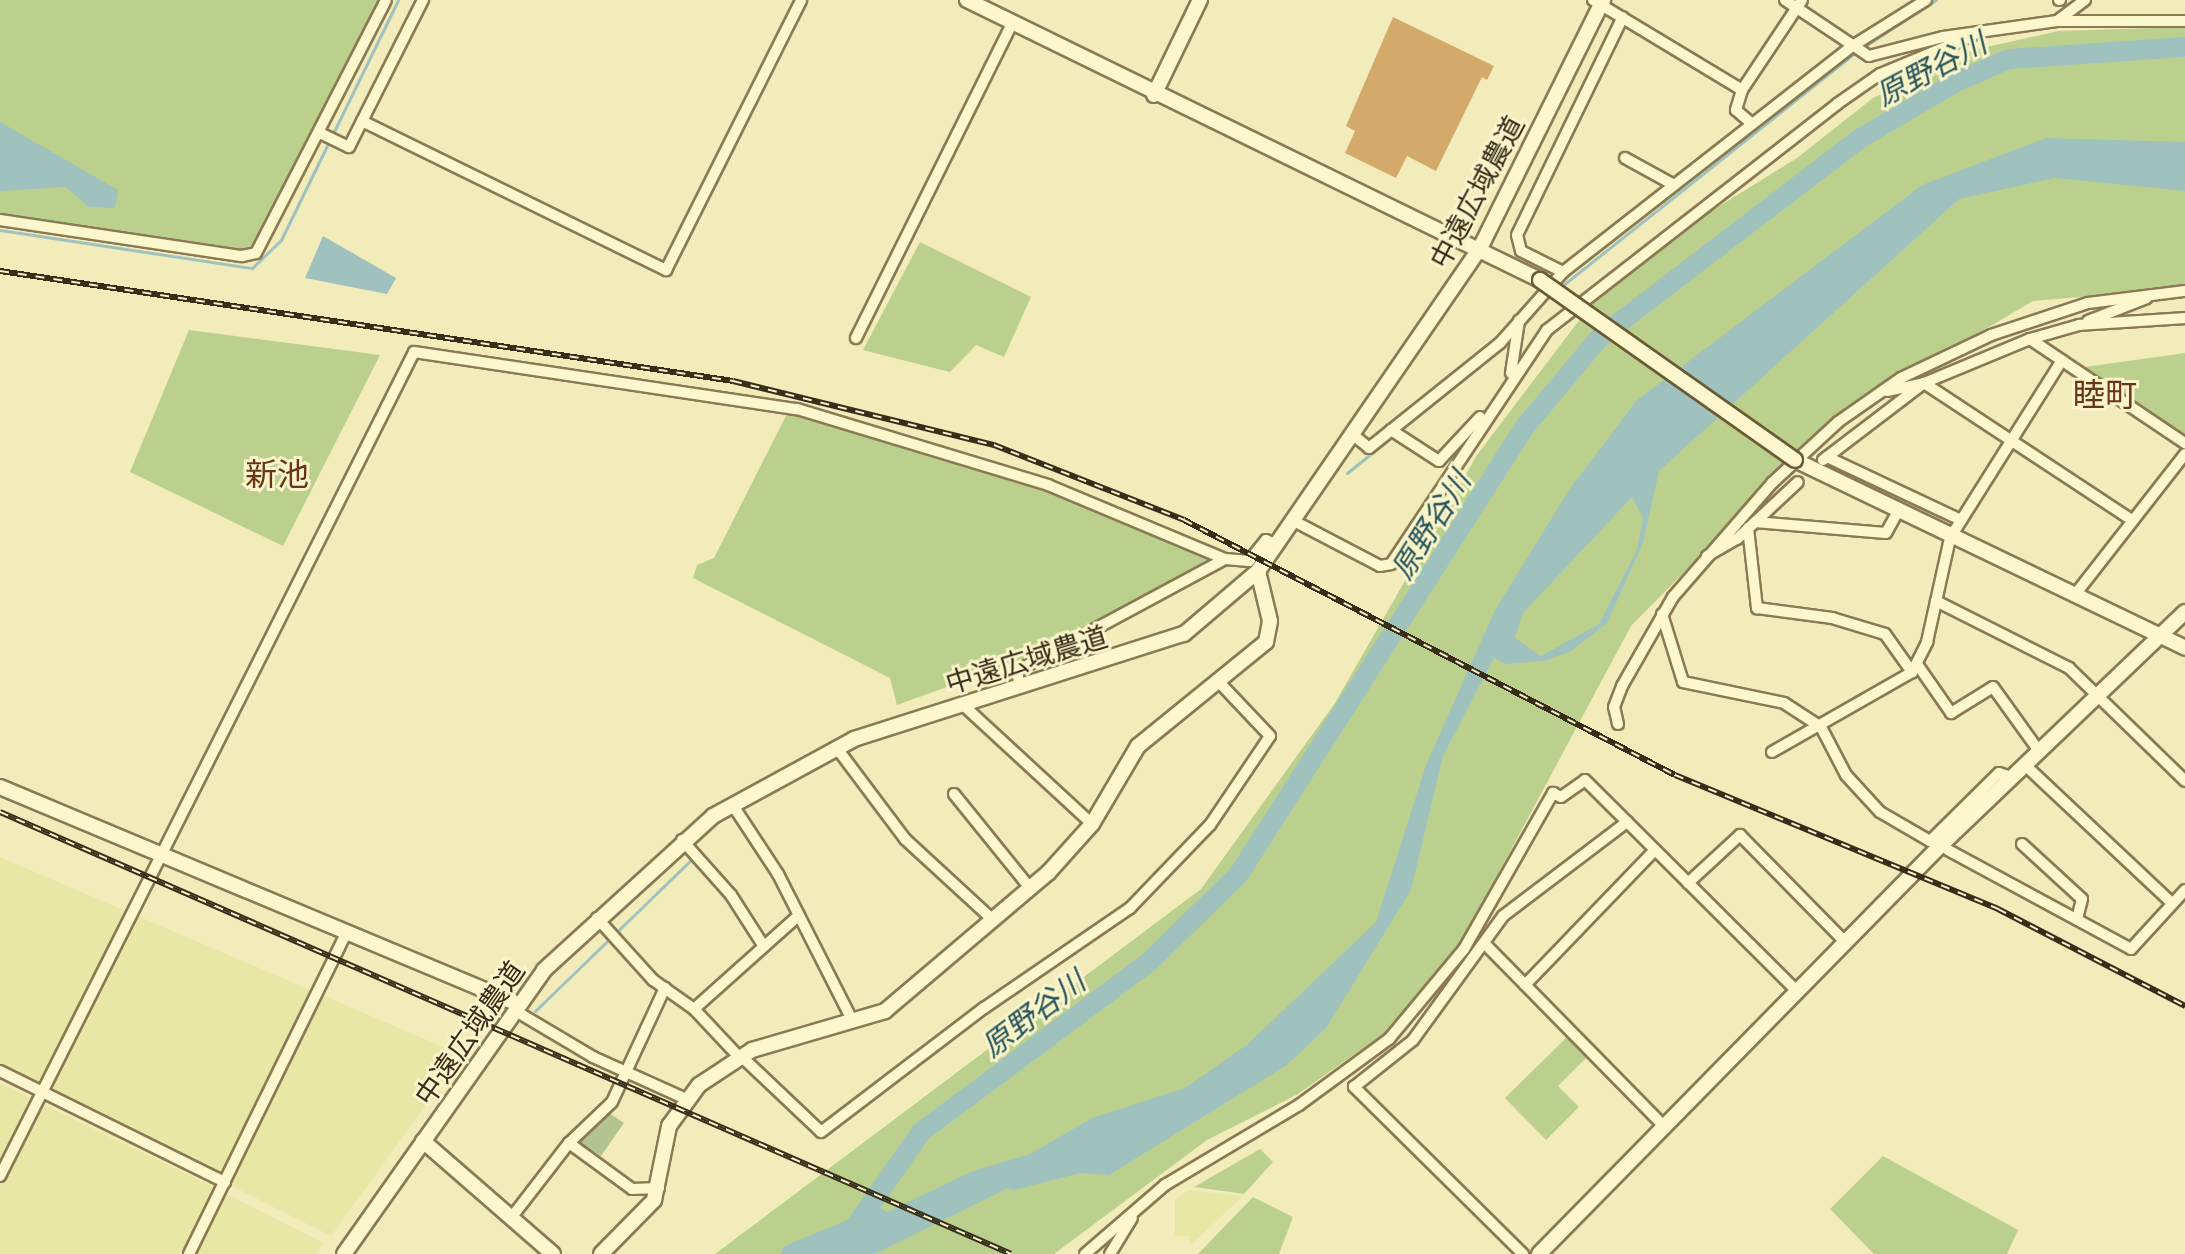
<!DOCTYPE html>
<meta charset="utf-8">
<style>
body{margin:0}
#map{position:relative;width:2185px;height:1254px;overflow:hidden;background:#f2ebba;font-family:Literata,"Noto Sans JP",serif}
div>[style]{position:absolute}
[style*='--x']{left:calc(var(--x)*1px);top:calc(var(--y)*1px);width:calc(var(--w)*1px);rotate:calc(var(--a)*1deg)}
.farmland>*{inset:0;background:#e7e8a6}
.green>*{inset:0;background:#bcd08d}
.cemetery>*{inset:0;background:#b3c48e}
.water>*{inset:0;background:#9fc2be}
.stream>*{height:3px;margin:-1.5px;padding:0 1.5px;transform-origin:1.5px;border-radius:1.5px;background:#9fc2be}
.river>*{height:20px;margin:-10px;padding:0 10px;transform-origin:10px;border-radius:10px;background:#9fc2be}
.building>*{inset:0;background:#d4aa6b}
.roads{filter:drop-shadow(2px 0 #8a7a53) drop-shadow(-2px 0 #8a7a53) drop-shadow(0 2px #8a7a53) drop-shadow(0 -2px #8a7a53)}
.street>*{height:10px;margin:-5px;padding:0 5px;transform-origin:5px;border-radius:5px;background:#fcf7cd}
.secondary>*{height:14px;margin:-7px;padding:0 7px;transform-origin:7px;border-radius:7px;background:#fcf7cd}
.rail>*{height:6px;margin-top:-3px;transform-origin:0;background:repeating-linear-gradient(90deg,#f9f4ca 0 9px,#372d19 0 18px);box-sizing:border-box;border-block:2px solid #372d19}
.bridges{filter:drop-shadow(2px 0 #6b5a36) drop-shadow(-2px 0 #6b5a36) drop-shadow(0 2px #6b5a36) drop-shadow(0 -2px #6b5a36)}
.secondary-bridge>*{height:14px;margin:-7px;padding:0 7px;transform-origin:7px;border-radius:7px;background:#fcf7cd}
span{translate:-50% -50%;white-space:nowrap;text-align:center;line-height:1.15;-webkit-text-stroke:6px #f9f4ca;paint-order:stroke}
.street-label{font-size:28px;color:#372d19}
.water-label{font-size:30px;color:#275359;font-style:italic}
.quarter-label{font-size:32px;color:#683515}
</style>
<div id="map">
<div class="farmland">
<div style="clip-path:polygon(0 857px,462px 1055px,331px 1236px,0 1069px)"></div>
<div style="clip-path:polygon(0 1083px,215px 1188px,184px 1254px,0 1254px)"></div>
<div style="clip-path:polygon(1189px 1190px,1243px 1196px,1191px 1245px,1188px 1236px,1175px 1236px,1175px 1200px)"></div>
<div style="clip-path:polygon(221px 1191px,324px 1243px,316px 1254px,192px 1254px)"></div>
</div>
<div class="green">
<div style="clip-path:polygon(0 0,379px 0,264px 244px,251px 254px,0 216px)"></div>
<div style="clip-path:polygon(2185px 27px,2185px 288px,2033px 301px,1839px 415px,1631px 626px,1448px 967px,1383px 1034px,1298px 1094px,1207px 1140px,1054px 1254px,715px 1254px,1201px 889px,1335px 703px,1477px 455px,1618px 269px,1797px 158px,1873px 98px,1973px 50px,2059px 31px)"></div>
<div style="clip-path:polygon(920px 242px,1031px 297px,1004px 357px,976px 345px,950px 372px,863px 350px)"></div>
<div style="clip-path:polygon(189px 330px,380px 355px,283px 546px,130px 472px)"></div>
<div style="clip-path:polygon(2185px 353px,2185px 435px,2085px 367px)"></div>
<div style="clip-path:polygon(790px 408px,917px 442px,1110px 512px,1208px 560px,1027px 658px,897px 705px,890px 678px,693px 578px,697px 565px,714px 558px)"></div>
<div style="clip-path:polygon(1567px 1037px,1587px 1057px,1558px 1086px,1579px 1107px,1546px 1140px,1505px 1098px)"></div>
<div style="clip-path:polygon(1260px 1149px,1273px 1162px,1244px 1194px,1194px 1187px)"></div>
<div style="clip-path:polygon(1883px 1156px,2018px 1230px,2007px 1254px,1874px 1254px,1830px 1209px)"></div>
<div style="clip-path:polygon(1253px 1197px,1293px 1217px,1279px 1254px,1198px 1254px)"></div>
</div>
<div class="cemetery">
<div style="clip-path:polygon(606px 1111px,624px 1123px,601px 1156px,579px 1142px)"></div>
</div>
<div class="water">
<div style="clip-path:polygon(0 122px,118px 190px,115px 208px,88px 207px,66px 187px,0 191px)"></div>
<div style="clip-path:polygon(evenodd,2046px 138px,2185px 142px,2185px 191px,2055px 178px,1959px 199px,1659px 471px,1643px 543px,1607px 623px,1570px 652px,1544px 661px,1505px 664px,1494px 658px,1443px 756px,1411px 890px,1326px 1028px,1287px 1065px,1109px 1175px,1044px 1170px,875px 1254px,799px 1254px,973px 1171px,1030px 1154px,1092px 1118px,1185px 1088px,1248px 1044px,1376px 922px,1426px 765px,1495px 610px,1569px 490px,1636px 401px,1922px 185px,2046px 138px,1632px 497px,1643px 518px,1637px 550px,1599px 624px,1541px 656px,1515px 638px,1523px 613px,1632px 497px)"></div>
<div style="clip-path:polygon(323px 236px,396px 278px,387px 294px,305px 278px)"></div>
</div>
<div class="stream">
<div style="--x:1862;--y:48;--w:88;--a:-33"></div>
<div style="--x:0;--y:230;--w:255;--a:8.6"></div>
<div style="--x:252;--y:268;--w:40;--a:-44"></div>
<div style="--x:281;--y:240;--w:267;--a:-64"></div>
<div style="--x:1558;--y:289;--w:381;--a:-38.5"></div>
<div style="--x:1347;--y:473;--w:153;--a:-38.9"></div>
<div style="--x:535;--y:1011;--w:221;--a:-44.1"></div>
</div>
<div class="river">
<div style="--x:1013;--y:1180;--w:64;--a:-14.5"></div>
<div style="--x:856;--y:1225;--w:113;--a:-55"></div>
<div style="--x:921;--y:1132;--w:286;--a:-36.7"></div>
<div style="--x:1150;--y:961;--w:124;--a:-44.3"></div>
<div style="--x:1239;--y:874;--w:529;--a:-57.42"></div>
<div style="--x:1524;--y:428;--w:117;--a:-50.2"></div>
<div style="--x:1599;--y:338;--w:330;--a:-37.4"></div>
<div style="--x:1861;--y:138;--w:110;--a:-30.5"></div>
<div style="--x:1956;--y:82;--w:58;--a:-23.5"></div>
<div style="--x:2009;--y:59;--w:176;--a:-3.9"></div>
<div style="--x:791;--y:1254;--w:95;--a:-22.2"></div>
</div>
<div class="building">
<div style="clip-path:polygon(1393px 17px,1494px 66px,1487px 80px,1482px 77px,1436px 171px,1407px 156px,1396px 178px,1345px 153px,1355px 131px,1346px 126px)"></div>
</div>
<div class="roads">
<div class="street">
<div style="--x:1593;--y:0;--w:174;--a:31.1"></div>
<div style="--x:1742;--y:90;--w:21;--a:107"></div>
<div style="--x:1736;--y:110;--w:21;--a:41"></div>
<div style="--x:1785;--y:0;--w:101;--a:33.7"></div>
<div style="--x:1869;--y:56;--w:76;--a:-14.4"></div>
<div style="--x:1943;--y:37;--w:115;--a:-8"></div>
<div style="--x:2057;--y:21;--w:128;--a:0"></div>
<div style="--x:2059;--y:0;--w:1;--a:0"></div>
<div style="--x:2057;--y:21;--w:35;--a:-37"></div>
<div style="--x:1742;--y:90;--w:108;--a:-56.3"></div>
<div style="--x:362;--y:121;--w:339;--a:26.1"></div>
<div style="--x:666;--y:270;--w:302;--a:-63.4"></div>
<div style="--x:320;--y:133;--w:32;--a:26"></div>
<div style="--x:349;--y:147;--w:165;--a:-63.3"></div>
<div style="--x:1625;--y:158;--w:56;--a:28.9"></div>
<div style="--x:0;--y:220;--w:245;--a:8.5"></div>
<div style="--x:242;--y:256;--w:14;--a:-12"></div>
<div style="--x:256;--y:253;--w:284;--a:-62.8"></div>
<div style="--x:1563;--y:272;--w:47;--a:-153.4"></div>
<div style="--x:1521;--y:251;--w:16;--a:-104"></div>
<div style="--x:1517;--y:235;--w:242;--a:-64.1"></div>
<div style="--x:2088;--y:321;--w:63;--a:-21.3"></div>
<div style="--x:856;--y:338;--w:353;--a:-63.6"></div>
<div style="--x:2030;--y:339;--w:187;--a:33.9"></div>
<div style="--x:1511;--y:373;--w:53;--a:-81.3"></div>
<div style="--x:1887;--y:391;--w:38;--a:-12"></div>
<div style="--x:1924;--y:383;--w:250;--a:33.4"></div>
<div style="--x:1391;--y:430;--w:57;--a:32.9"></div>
<div style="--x:1439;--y:461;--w:60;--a:-47"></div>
<div style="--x:1352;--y:434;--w:22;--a:39"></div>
<div style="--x:1369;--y:448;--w:168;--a:-38.7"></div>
<div style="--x:1500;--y:343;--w:95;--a:-48.4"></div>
<div style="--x:1563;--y:272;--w:369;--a:-38"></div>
<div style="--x:1854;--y:45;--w:85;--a:-32"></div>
<div style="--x:1827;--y:457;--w:148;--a:25.2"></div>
<div style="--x:1823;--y:460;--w:127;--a:-37.3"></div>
<div style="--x:1924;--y:383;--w:115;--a:-22.5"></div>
<div style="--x:2030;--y:339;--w:51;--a:-15.9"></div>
<div style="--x:2079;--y:325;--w:106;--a:-3.8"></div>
<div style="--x:1292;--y:520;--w:99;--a:27.6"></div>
<div style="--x:1380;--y:566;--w:11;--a:-10"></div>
<div style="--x:1391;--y:564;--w:281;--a:-56.3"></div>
<div style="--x:1547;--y:330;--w:368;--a:-37.9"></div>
<div style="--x:1837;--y:104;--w:52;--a:-34.9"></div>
<div style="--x:1880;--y:74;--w:100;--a:-22.4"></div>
<div style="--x:1755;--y:522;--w:131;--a:4.8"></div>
<div style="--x:1886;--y:533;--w:23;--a:-61"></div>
<div style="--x:1748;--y:528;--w:81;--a:83.6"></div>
<div style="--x:1757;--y:608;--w:76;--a:7.6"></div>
<div style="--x:1832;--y:618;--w:55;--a:16.8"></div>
<div style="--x:1885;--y:634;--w:47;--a:54.6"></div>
<div style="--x:1707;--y:556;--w:34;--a:-30"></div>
<div style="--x:1737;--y:539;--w:83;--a:-43.1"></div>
<div style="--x:2074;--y:596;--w:180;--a:-52"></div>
<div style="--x:1936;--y:601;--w:149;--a:26.7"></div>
<div style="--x:2069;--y:668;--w:162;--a:44.2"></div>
<div style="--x:1662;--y:614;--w:71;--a:72.8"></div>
<div style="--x:1683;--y:682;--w:103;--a:11.7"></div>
<div style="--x:1784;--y:703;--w:44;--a:33"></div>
<div style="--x:1821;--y:727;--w:54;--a:62.5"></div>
<div style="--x:1846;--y:775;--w:50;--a:47.4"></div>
<div style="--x:1880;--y:812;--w:58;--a:30.1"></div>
<div style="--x:1930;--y:841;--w:97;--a:-44.6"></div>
<div style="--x:1999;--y:773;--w:13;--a:18"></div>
<div style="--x:1917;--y:664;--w:60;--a:55.2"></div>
<div style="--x:1951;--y:713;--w:49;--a:-31.8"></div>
<div style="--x:1993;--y:687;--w:79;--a:54.3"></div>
<div style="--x:1020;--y:688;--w:17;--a:-100"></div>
<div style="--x:1017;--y:671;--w:236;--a:-28.3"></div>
<div style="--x:962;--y:704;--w:177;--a:42.7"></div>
<div style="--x:1618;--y:724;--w:17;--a:-103"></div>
<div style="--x:1614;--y:707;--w:22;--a:-69"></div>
<div style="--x:1622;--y:686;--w:103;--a:-60.2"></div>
<div style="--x:1673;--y:597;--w:151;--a:-49"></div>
<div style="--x:1772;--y:483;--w:90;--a:-42.7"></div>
<div style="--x:1838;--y:422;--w:77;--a:-34.9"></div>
<div style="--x:1901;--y:378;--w:100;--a:-25.5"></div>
<div style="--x:1991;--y:335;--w:102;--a:-18.3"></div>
<div style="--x:2088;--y:303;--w:98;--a:-7.1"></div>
<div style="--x:836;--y:747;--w:115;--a:53.1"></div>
<div style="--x:905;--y:839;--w:118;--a:42.6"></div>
<div style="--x:1772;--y:752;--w:161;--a:-29.7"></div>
<div style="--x:1912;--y:672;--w:34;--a:-63"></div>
<div style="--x:1927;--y:642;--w:107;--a:-77.5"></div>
<div style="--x:1950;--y:538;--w:210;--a:-57.8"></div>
<div style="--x:2025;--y:765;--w:202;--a:43.2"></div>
<div style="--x:954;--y:794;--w:122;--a:51"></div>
<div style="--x:732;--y:804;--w:84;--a:56.7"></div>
<div style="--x:778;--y:874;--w:166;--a:63.1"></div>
<div style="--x:682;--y:840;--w:74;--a:48.3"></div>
<div style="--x:731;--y:895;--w:59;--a:57.4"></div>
<div style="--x:2022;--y:844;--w:81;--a:42.5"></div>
<div style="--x:2082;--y:899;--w:21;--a:104"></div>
<div style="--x:1948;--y:850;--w:208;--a:28.4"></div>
<div style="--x:2131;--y:949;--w:80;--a:-47.5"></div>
<div style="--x:1688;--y:883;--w:71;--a:-42.7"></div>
<div style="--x:1740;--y:835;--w:150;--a:45.5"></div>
<div style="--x:597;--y:918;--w:84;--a:47.9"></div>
<div style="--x:653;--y:980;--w:50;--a:35.3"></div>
<div style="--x:694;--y:1009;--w:66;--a:46.8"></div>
<div style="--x:1486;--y:945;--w:254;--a:45.5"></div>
<div style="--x:1525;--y:985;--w:187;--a:-46.1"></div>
<div style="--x:694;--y:1009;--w:140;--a:-41.8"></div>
<div style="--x:514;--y:1010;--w:92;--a:30.7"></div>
<div style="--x:593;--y:1057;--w:100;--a:24.3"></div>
<div style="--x:741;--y:1056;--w:110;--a:43.5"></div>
<div style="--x:821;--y:1132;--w:205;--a:-37.3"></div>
<div style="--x:984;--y:1008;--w:177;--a:-34.4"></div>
<div style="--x:1130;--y:908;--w:115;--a:-46.1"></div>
<div style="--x:1210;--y:825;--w:107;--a:-56"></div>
<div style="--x:1270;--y:736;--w:74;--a:-133.4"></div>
<div style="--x:0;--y:1071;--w:251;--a:26.3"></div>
<div style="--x:569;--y:1143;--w:78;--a:36.1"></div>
<div style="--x:632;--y:1189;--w:27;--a:-2"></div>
<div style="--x:0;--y:1176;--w:922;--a:-63.32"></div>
<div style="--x:414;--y:352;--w:387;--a:8.5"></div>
<div style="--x:797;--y:409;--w:262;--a:16.8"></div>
<div style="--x:1048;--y:485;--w:192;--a:22.7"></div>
<div style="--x:1225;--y:559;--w:24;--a:5"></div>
<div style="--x:1249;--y:561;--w:27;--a:-51"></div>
<div style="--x:1266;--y:540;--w:10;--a:24"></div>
<div style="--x:511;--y:1218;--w:95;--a:-52.3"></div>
<div style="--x:569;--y:1143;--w:59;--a:-43.6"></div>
<div style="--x:612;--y:1102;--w:126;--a:-65.1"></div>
<div style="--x:189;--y:1254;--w:359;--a:-63.9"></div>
<div style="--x:1085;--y:1254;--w:106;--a:-40.8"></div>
<div style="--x:1165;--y:1185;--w:156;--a:-30.8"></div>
<div style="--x:1299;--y:1105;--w:112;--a:-36.3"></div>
<div style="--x:1389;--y:1039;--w:117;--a:-50.2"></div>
<div style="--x:1464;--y:949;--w:180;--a:-60.3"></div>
<div style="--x:1553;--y:793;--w:9;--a:27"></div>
<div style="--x:1561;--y:797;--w:29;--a:-35"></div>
<div style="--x:1585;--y:780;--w:299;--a:44.9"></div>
<div style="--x:1110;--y:1254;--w:42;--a:-58.6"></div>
<div style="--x:1523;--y:1254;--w:238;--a:-135.3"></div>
<div style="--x:1354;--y:1087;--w:75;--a:-38.5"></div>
<div style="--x:1413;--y:1040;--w:153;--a:-54"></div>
<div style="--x:1503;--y:916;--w:156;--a:-37.2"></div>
</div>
<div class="secondary">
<div style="--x:967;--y:0;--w:638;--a:26.04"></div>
<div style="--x:1154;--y:95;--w:106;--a:-64.2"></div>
<div style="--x:1795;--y:460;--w:433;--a:25.7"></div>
<div style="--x:0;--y:787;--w:562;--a:22.73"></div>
<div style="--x:423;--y:1141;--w:172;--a:41"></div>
<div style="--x:344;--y:1254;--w:347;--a:-54.8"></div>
<div style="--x:544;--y:970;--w:229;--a:-42.3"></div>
<div style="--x:713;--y:816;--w:161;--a:-28.6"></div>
<div style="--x:854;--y:739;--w:346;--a:-17.7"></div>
<div style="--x:1184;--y:634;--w:97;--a:-40.4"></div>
<div style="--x:1258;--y:571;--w:392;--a:-55.5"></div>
<div style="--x:1480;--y:248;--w:277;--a:-63.6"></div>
<div style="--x:601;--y:1254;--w:76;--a:-45.5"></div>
<div style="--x:654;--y:1200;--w:76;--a:-78.5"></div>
<div style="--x:669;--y:1126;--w:51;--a:-53.8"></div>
<div style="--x:699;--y:1085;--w:64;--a:-33.4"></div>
<div style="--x:752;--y:1050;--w:139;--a:-16.3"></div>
<div style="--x:885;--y:1011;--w:214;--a:-40.3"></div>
<div style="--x:1048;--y:873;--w:66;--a:-48.1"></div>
<div style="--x:1092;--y:824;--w:91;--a:-59.5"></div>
<div style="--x:1138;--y:746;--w:165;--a:-39.1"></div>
<div style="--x:1266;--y:642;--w:21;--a:-79"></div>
<div style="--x:1270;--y:621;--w:51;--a:-103.5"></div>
<div style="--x:1539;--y:1254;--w:571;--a:-45.5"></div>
<div style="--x:1939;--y:847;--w:340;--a:-43.7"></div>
</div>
</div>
<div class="rail">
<div style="--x:0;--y:271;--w:741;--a:8.53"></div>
<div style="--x:733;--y:381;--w:269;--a:13.8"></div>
<div style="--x:994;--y:445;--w:204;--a:21.5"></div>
<div style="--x:1184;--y:520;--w:553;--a:27.45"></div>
<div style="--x:1675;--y:775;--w:350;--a:22.5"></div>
<div style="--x:1998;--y:909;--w:211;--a:27.4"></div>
<div style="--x:0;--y:812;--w:1103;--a:23.61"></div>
</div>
<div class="bridges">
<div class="secondary-bridge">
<div style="--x:1540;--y:280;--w:312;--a:35.2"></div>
</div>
</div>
<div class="street-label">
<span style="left:1475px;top:191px;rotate:-62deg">中遠広域農道</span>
<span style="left:1026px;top:658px;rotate:-17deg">中遠広域農道</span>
<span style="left:468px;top:1032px;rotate:-55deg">中遠広域農道</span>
</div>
<div class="water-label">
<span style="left:1930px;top:67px;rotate:-28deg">原野谷川</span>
<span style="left:1429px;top:524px;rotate:-58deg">原野谷川</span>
<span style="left:1032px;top:1012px;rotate:-37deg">原野谷川</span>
</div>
<div class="quarter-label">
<span style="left:2105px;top:392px">睦町</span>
<span style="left:277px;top:472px">新池</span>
</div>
</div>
